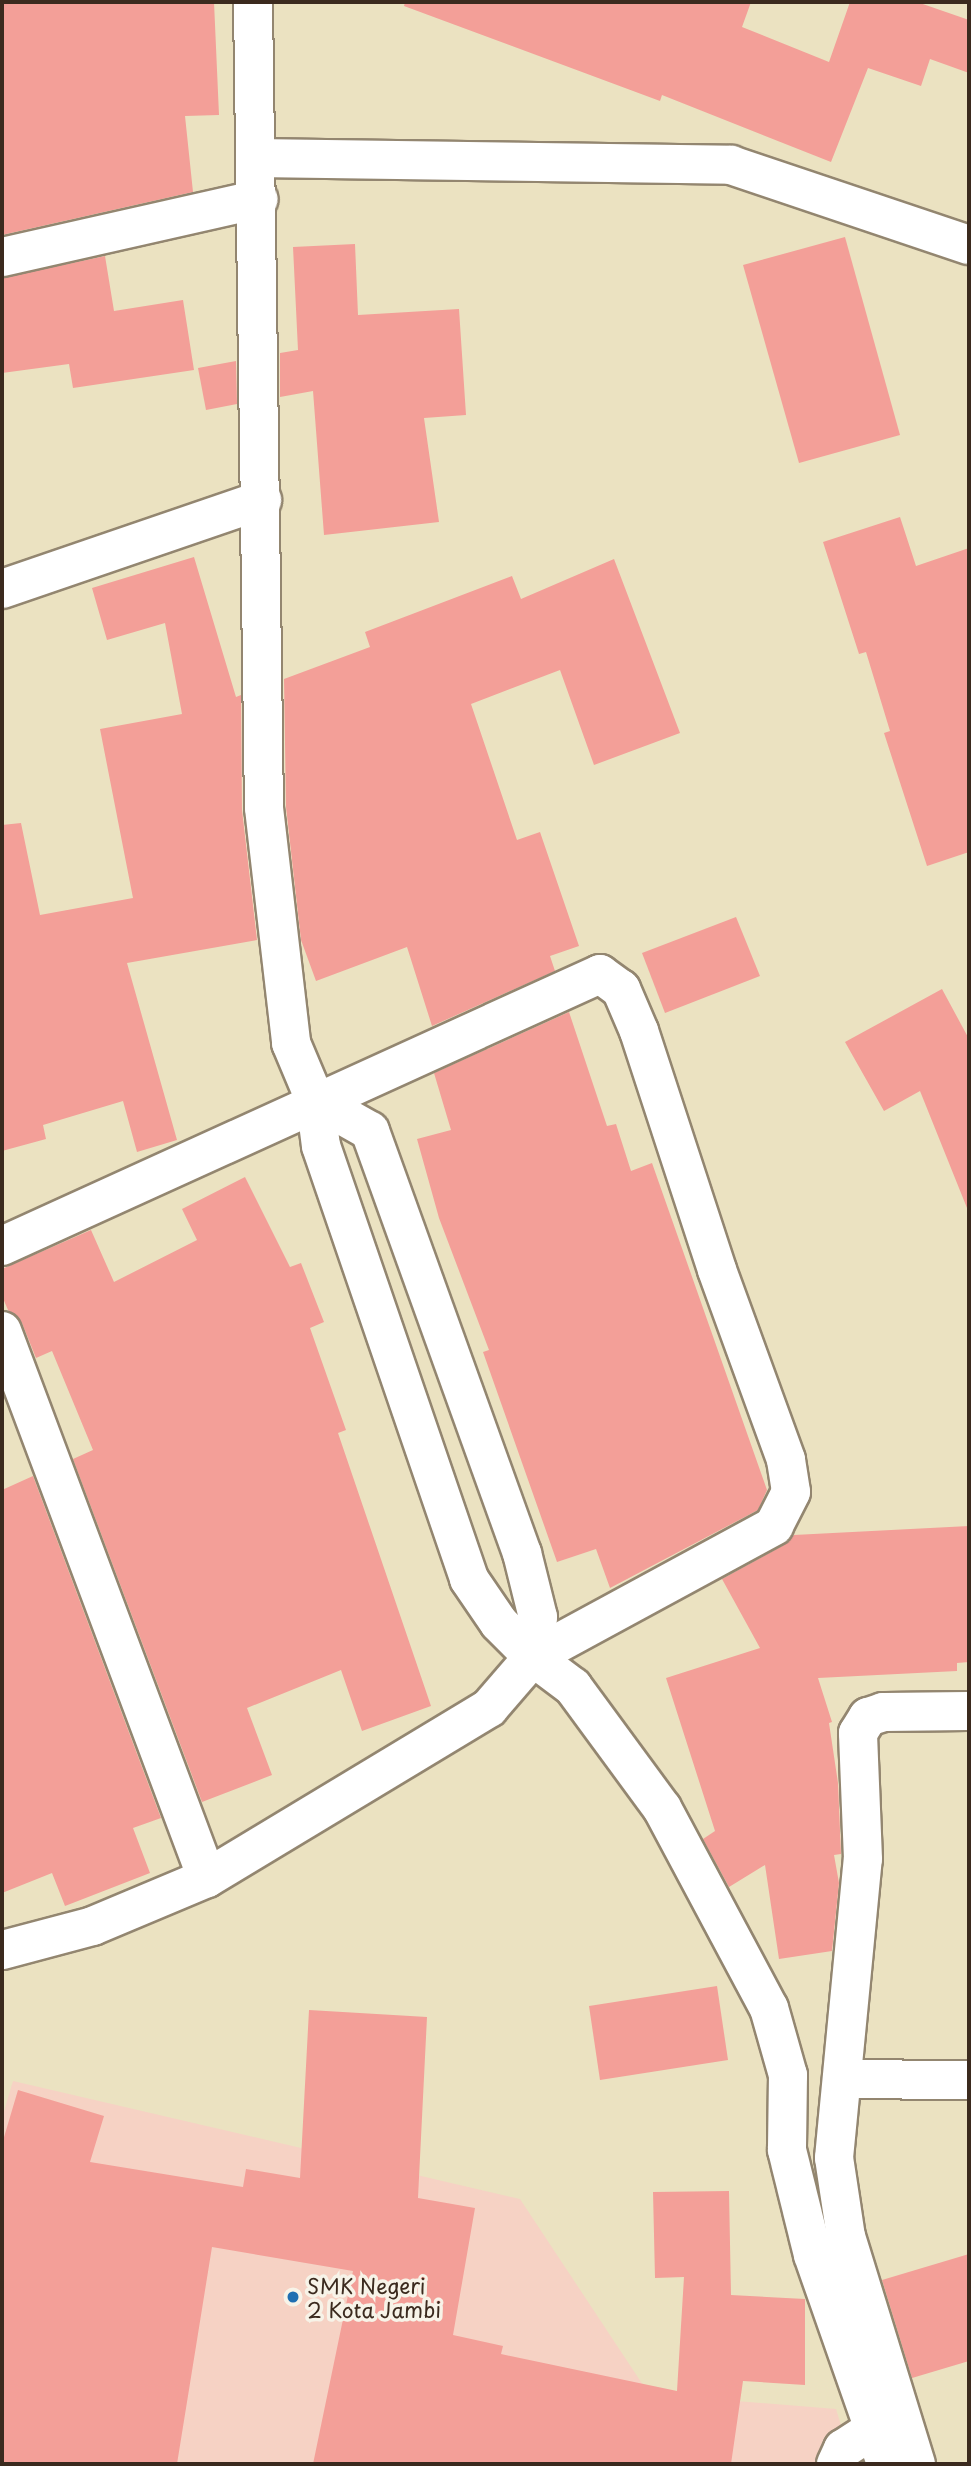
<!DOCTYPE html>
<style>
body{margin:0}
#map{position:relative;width:971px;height:2466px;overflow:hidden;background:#ebe2c1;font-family:"Playpen Sans",sans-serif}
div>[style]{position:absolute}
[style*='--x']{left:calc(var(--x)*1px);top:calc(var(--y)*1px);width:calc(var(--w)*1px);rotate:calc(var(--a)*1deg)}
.built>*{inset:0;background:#f6d2c4}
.building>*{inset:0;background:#f39f98}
.roads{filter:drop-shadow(2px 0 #938670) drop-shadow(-2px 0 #938670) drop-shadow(0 2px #938670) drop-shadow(0 -2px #938670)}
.minor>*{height:38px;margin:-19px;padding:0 19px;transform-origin:19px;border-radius:19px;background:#fff}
.dots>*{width:19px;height:19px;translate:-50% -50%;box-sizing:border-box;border:4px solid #f7f3e8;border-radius:50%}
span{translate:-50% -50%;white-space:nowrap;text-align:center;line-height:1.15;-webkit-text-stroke:7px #f7f3e8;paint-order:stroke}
.poi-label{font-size:21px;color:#3b2a1e}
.left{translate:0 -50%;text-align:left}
.frame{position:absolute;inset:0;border:4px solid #3b2a1e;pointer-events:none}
</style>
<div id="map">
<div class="built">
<div style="clip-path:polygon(13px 2081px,520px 2199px,649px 2394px,836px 2409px,853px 2464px,2px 2464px,2px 2118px)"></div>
</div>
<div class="building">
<div style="clip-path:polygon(2px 2px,214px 2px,219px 115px,185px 116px,193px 192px,2px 235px)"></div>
<div style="clip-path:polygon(405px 2px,751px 2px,742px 27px,829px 62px,850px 2px,917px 2px,969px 20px,969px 73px,930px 59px,921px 86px,868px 68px,831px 162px,662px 95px,660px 101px,404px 6px)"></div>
<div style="clip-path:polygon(845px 237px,900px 435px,799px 463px,743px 265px)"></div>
<div style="clip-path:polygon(355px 244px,358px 315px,459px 309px,466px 415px,424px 418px,439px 522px,324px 535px,313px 391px,280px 397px,280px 353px,298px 350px,293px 247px)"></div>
<div style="clip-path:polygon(105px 256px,114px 311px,183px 300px,194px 370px,73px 388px,69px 364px,2px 373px,2px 278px)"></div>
<div style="clip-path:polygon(236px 361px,237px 404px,206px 410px,198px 368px)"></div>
<div style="clip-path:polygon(900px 517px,916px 566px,969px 548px,969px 852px,927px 866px,884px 733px,890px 731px,866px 652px,859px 654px,823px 542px)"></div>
<div style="clip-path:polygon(194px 557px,236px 697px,241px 695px,242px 810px,257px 940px,127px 963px,177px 1140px,137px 1152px,123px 1101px,43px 1125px,46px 1139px,2px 1151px,2px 825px,21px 823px,40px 915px,133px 898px,100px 729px,182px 714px,165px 623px,107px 640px,92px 588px)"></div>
<div style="clip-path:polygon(614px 559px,680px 733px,594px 765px,560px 670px,471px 704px,517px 840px,540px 832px,579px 946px,550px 956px,555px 971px,432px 1026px,407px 947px,316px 981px,301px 940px,286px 807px,284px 679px,370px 647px,365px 632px,512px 576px,521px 599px)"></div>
<div style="clip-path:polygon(736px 917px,760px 976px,665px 1013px,642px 953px)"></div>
<div style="clip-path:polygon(942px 989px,969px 1039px,967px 1208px,920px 1091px,884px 1111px,845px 1042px)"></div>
<div style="clip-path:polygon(569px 1012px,607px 1126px,616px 1124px,631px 1171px,652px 1163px,767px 1490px,758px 1510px,610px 1588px,596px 1549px,557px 1562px,483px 1352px,489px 1350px,439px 1218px,417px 1139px,451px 1130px,434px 1073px)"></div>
<div style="clip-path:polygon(245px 1177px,290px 1267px,301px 1263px,324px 1322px,310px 1328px,346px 1430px,338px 1433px,431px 1706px,362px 1731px,341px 1670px,247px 1708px,272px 1775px,202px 1802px,73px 1459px,93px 1450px,52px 1351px,36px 1358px,22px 1323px,8px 1310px,2px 1296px,2px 1269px,91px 1230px,114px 1282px,197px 1240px,182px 1209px)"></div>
<div style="clip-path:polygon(33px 1476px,161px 1818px,133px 1828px,150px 1873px,65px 1906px,52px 1873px,2px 1893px,2px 1490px)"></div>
<div style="clip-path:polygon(969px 1526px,969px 1662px,957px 1663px,957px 1671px,818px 1678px,832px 1722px,829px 1723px,838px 1783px,841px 1854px,834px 1855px,839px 1883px,832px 1951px,779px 1959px,765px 1865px,729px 1887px,703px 1839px,715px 1831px,666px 1678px,760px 1648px,722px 1579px,784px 1545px,794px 1535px)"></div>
<div style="clip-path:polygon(717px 1986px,728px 2060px,600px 2080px,589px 2006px)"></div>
<div style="clip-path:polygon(309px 2010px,427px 2017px,418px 2198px,475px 2208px,453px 2335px,503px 2346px,501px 2354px,677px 2391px,684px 2277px,655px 2278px,653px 2192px,729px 2191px,731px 2295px,805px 2299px,805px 2385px,743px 2381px,731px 2464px,313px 2464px,353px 2271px,212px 2247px,177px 2464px,2px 2464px,2px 2144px,18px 2090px,104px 2116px,90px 2162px,243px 2187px,246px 2169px,300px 2178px)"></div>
<div style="clip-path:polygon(969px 2254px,969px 2361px,912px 2378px,882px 2280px)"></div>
</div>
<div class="roads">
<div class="minor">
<div style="--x:253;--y:2;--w:806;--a:89.22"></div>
<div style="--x:264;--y:808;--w:237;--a:83.4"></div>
<div style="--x:291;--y:1043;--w:62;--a:67.2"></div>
<div style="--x:315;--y:1100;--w:46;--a:82.6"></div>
<div style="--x:321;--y:1146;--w:458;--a:71.1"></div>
<div style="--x:469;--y:1579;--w:53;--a:55.7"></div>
<div style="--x:499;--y:1623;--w:48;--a:45"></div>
<div style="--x:533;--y:1657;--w:50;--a:36.9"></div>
<div style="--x:573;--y:1687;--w:150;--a:53.7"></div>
<div style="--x:662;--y:1808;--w:227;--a:61.9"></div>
<div style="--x:769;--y:2008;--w:70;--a:74.2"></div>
<div style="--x:788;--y:2075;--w:75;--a:90.8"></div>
<div style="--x:787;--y:2150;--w:108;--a:76.1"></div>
<div style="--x:813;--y:2255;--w:221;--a:70.7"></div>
<div style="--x:257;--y:158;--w:474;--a:0.8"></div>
<div style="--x:731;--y:165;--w:251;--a:18.6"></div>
<div style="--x:2;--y:257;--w:263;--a:-12.7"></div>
<div style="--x:2;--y:589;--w:275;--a:-18.9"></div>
<div style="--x:315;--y:1100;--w:63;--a:29.4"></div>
<div style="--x:370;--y:1131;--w:449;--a:70.2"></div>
<div style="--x:522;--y:1553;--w:66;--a:76"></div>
<div style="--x:538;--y:1617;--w:40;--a:97.1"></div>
<div style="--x:2;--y:1246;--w:657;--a:-24.46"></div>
<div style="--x:600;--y:974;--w:26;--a:36"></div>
<div style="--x:621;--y:989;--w:46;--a:66.8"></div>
<div style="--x:639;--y:1031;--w:251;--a:71.9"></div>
<div style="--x:717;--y:1270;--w:202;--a:70"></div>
<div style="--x:786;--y:1460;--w:32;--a:81"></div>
<div style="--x:791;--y:1492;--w:38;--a:117"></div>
<div style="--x:774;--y:1526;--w:274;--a:151.5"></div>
<div style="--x:533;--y:1657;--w:67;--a:130.8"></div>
<div style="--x:489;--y:1708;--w:329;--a:148.9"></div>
<div style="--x:207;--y:1878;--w:124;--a:157.2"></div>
<div style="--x:93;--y:1926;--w:94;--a:165.2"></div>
<div style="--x:2;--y:1331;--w:584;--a:69.46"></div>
<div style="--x:844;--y:2079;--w:125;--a:0.5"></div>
<div style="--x:836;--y:2464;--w:17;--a:-65"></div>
<div style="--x:843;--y:2449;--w:38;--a:-33"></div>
<div style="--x:916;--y:2464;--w:238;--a:-107.1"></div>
<div style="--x:846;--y:2237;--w:80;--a:-98.6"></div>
<div style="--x:834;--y:2158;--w:300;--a:-84.5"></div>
<div style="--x:863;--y:1859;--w:126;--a:-92.3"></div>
<div style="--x:858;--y:1733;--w:19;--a:-58"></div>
<div style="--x:868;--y:1717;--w:16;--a:-18"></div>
<div style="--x:883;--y:1712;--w:86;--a:-0.7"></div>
</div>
</div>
<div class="dots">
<div style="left:293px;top:2297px;background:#1f6fb2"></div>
</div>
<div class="poi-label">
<span class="left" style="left:307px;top:2297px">SMK Negeri<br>2 Kota Jambi</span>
</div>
<div class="frame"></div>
</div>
